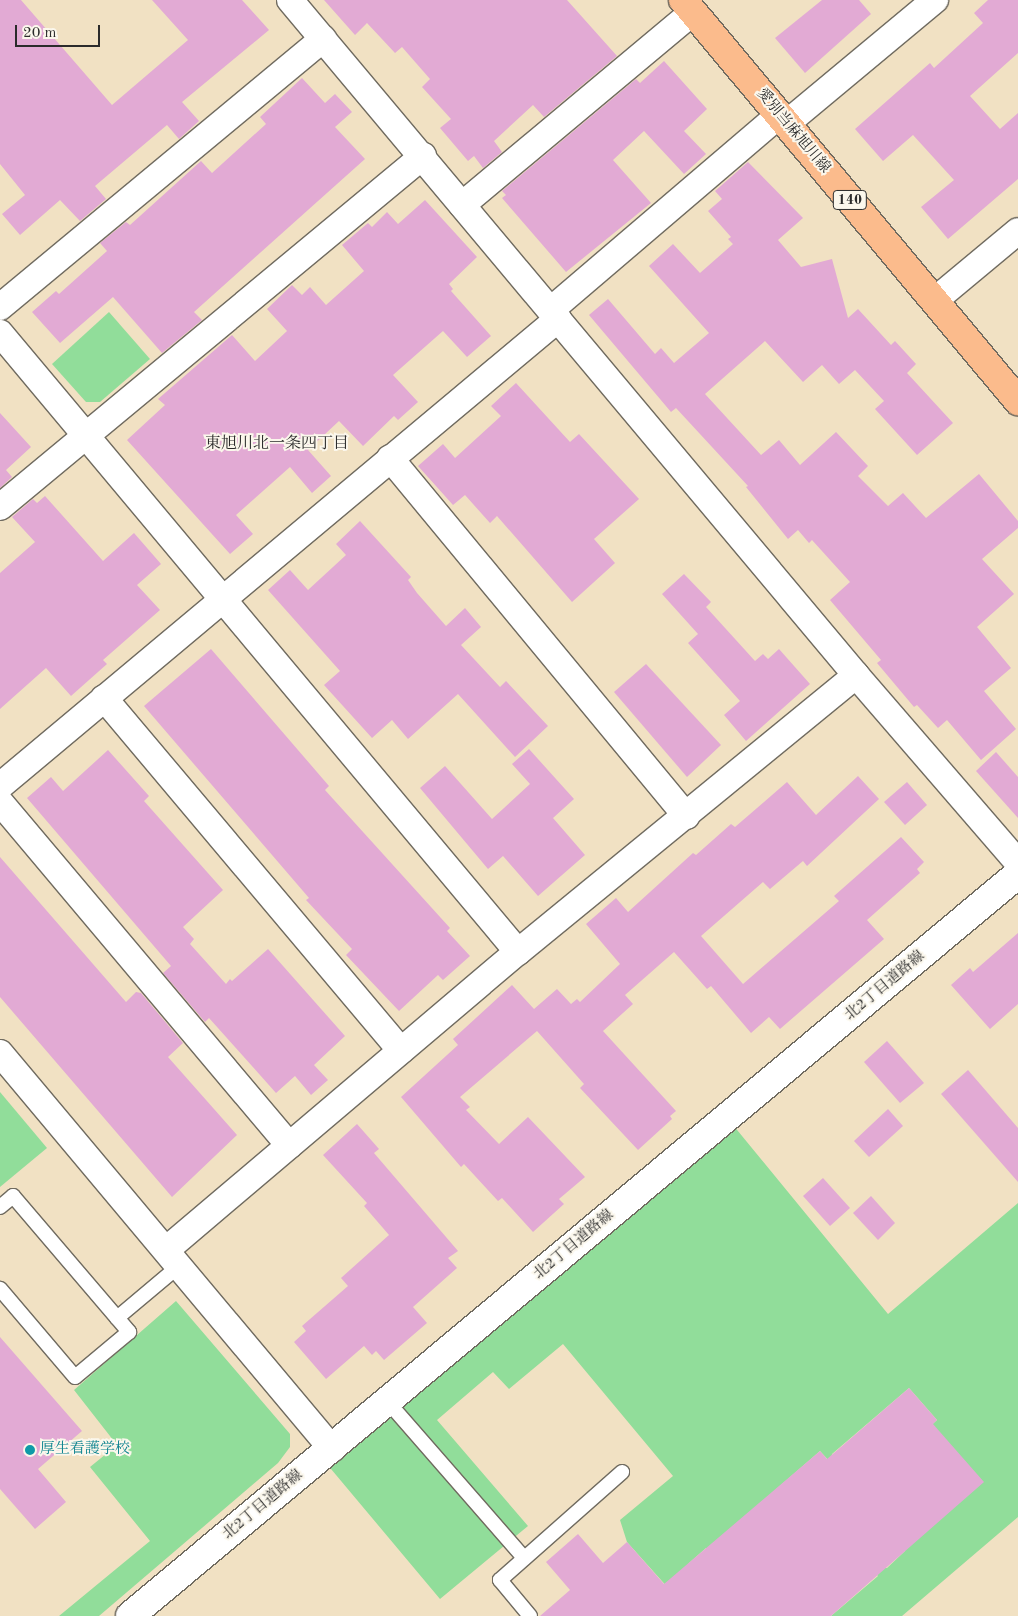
<!DOCTYPE html>
<meta charset="utf-8">
<style>
body{margin:0}
#map{position:relative;width:1018px;height:1616px;overflow:hidden;background:#f1e1c3;font-family:"Old Standard TT","Noto Serif JP",serif}
div>[style]{position:absolute}
[style*='--x']{left:calc(var(--x)*1px);top:calc(var(--y)*1px);width:calc(var(--w)*1px);rotate:calc(var(--a)*1deg)}
.green>*{inset:0;background:#91dd9a}
.building>*{inset:0;background:#e2aad4}
.roads{filter:drop-shadow(1px 0 #706b60) drop-shadow(-1px 0 #706b60) drop-shadow(0 1px #706b60) drop-shadow(0 -1px #706b60)}
.service>*{height:14px;margin:-7px;padding:0 7px;transform-origin:7px;border-radius:7px;background:#fff}
.minor>*{height:26px;margin:-13px;padding:0 13px;transform-origin:13px;border-radius:13px;background:#fff}
.tertiary>*{height:28px;margin:-14px;padding:0 14px;transform-origin:14px;border-radius:14px;background:#fff}
.primary>*{height:28px;margin:-14px;padding:0 14px;transform-origin:14px;border-radius:14px;background:#fbbb8c}
.dots>*{width:14px;height:14px;translate:-50% -50%;box-sizing:border-box;border:2px solid #fbf7ec;border-radius:50%}
span{translate:-50% -50%;white-space:nowrap;text-align:center;line-height:1.15;-webkit-text-stroke:4px #fbf7ec;paint-order:stroke}
.shield-label span{padding:1px 4px;background:#fbf7ec;border:1px solid;border-radius:4px;-webkit-text-stroke-width:0}
.shield-label{font-size:14px;color:#2b2b2b;font-weight:700}
.street-label{font-size:15px;color:#2b2b2b}
.culture-label{font-size:15px;color:#0d838f}
.left{translate:0 -50%;text-align:left}
.neighbourhood-label{font-size:16px;color:#2b2b2b}
.scale{position:absolute;left:15px;top:25px;width:85px;height:22px;box-sizing:border-box;border:2px solid #2b2b2b;border-top:0;padding-left:6px;font-size:15px;line-height:18px;white-space:nowrap;color:#2b2b2b;-webkit-text-stroke:4px #fbf7ec;paint-order:stroke}
</style>
<div id="map">
<div class="green">
<div style="clip-path:polygon(109px 312px,150px 359px,100px 402px,86px 402px,52px 364px)"></div>
<div style="clip-path:polygon(0 1092px,47px 1148px,0 1187px)"></div>
<div style="clip-path:polygon(733px 1125px,888px 1314px,1018px 1203px,1018px 1517px,902px 1616px,831px 1616px,878px 1576px,870px 1567px,887px 1568px,905px 1551px,921px 1434px,937px 1420px,909px 1388px,832px 1454px,831px 1463px,820px 1451px,774px 1491px,716px 1558px,706px 1548px,689px 1563px,678px 1599px,627px 1542px,620px 1520px,673px 1476px,563px 1344px,509px 1389px,493px 1372px,437px 1420px,528px 1526px,440px 1599px,326px 1463px)"></div>
<div style="clip-path:polygon(176px 1301px,290px 1434px,290px 1447px,278px 1463px,99px 1616px,59px 1616px,150px 1541px,90px 1467px,117px 1445px,74px 1390px)"></div>
</div>
<div class="building">
<div style="clip-path:polygon(0 0,21px 0,112px 105px,188px 40px,152px 0,242px 0,269px 30px,182px 102px,199px 121px,179px 139px,167px 125px,95px 186px,106px 199px,80px 221px,60px 200px,20px 235px,2px 214px,25px 195px,0 164px)"></div>
<div style="clip-path:polygon(324px 0,567px 0,617px 56px,544px 117px,533px 105px,494px 141px,502px 152px,483px 168px,474px 156px,468px 161px,440px 128px,451px 119px,422px 87px,430px 79px,402px 47px,395px 53px,367px 23px,355px 35px)"></div>
<div style="clip-path:polygon(822px 0,859px 0,871px 14px,805px 73px,775px 38px)"></div>
<div style="clip-path:polygon(988px 0,1018px 0,1018px 53px,970px 96px,1000px 129px,1018px 113px,1018px 179px,948px 239px,921px 207px,954px 180px,913px 135px,883px 161px,855px 129px,930px 63px,934px 68px,983px 23px,974px 13px)"></div>
<div style="clip-path:polygon(664px 61px,707px 109px,684px 131px,706px 154px,684px 174px,644px 131px,613px 160px,651px 203px,566px 272px,502px 198px,506px 195px,502px 191px,636px 79px,640px 83px)"></div>
<div style="clip-path:polygon(302px 78px,325px 103px,335px 94px,352px 112px,335px 127px,365px 159px,194px 312px,202px 320px,162px 353px,113px 297px,60px 343px,32px 312px,56px 291px,59px 294px,107px 251px,100px 243px,126px 222px,130px 225px,201px 161px,212px 173px,266px 124px,260px 117px)"></div>
<div style="clip-path:polygon(748px 162px,803px 218px,778px 240px,801px 267px,832px 259px,848px 318px,858px 309px,891px 345px,895px 341px,916px 364px,907px 373px,953px 423px,917px 455px,875px 409px,884px 401px,855px 370px,839px 384px,822px 365px,803px 382px,765px 341px,705px 394px,761px 455px,779px 440px,800px 465px,836px 432px,868px 466px,858px 476px,888px 506px,903px 493px,926px 518px,979px 474px,1018px 521px,1018px 528px,982px 559px,1014px 594px,977px 627px,1011px 668px,984px 691px,1016px 729px,981px 760px,947px 720px,938px 728px,917px 705px,914px 707px,877px 663px,881px 660px,830px 600px,850px 582px,812px 540px,809px 543px,798px 530px,788px 539px,746px 487px,748px 486px,676px 408px,671px 412px,589px 315px,608px 299px,655px 354px,661px 348px,674px 363px,709px 333px,649px 266px,673px 244px,700px 273px,733px 244px,728px 239px,731px 237px,708px 211px,722px 199px,715px 191px)"></div>
<div style="clip-path:polygon(425px 200px,477px 257px,449px 284px,453px 289px,451px 291px,491px 336px,467px 357px,443px 331px,393px 375px,418px 402px,398px 420px,394px 416px,363px 446px,339px 421px,308px 450px,331px 476px,312px 493px,290px 467px,236px 515px,253px 534px,230px 554px,127px 440px,165px 405px,158px 399px,232px 335px,255px 361px,287px 331px,267px 309px,292px 285px,302px 295px,310px 287px,326px 305px,364px 271px,342px 245px,368px 223px,372px 227px,387px 212px,398px 224px)"></div>
<div style="clip-path:polygon(516px 383px,570px 442px,579px 434px,639px 499px,594px 539px,615px 563px,572px 602px,497px 516px,490px 523px,465px 495px,453px 505px,418px 466px,443px 444px,455px 458px,501px 416px,491px 406px)"></div>
<div style="clip-path:polygon(0 413px,31px 447px,6px 470px,12px 477px,0 488px)"></div>
<div style="clip-path:polygon(45px 496px,103px 561px,134px 533px,161px 564px,137px 585px,160px 610px,103px 660px,107px 664px,71px 696px,46px 668px,0 709px,0 573px,35px 542px,12px 517px,33px 499px,37px 503px)"></div>
<div style="clip-path:polygon(360px 521px,411px 577px,408px 580px,417px 593px,446px 626px,465px 608px,481px 627px,461px 645px,500px 687px,506px 681px,548px 726px,515px 757px,458px 694px,408px 739px,392px 720px,372px 738px,324px 685px,340px 671px,268px 590px,290px 570px,308px 590px,346px 555px,336px 544px)"></div>
<div style="clip-path:polygon(684px 574px,711px 602px,706px 607px,755px 661px,763px 654px,768px 659px,779px 649px,810px 684px,746px 741px,724px 715px,740px 701px,688px 643px,698px 634px,662px 594px)"></div>
<div style="clip-path:polygon(211px 649px,329px 786px,325px 790px,450px 928px,447px 931px,470px 956px,443px 980px,438px 975px,399px 1011px,346px 955px,352px 949px,306px 900px,309px 898px,144px 706px)"></div>
<div style="clip-path:polygon(646px 664px,721px 745px,687px 777px,614px 692px)"></div>
<div style="clip-path:polygon(529px 749px,574px 799px,553px 818px,585px 855px,538px 896px,503px 856px,488px 869px,420px 788px,445px 766px,492px 819px,530px 784px,512px 764px)"></div>
<div style="clip-path:polygon(108px 750px,149px 796px,144px 801px,223px 890px,183px 927px,194px 939px,190px 944px,226px 984px,230px 979px,232px 981px,268px 949px,345px 1036px,314px 1065px,328px 1080px,311px 1095px,295px 1076px,276px 1093px,209px 1018px,205px 1022px,163px 973px,171px 966px,27px 798px,51px 777px,63px 791px)"></div>
<div style="clip-path:polygon(996px 752px,1018px 777px,1018px 818px,976px 771px)"></div>
<div style="clip-path:polygon(858px 776px,879px 799px,807px 866px,803px 861px,770px 889px,763px 882px,701px 936px,743px 984px,839px 901px,834px 896px,901px 837px,924px 862px,917px 869px,920px 873px,867px 920px,884px 939px,780px 1029px,769px 1017px,751px 1033px,711px 986px,707px 989px,674px 952px,625px 995px,633px 1004px,603px 1031px,676px 1111px,670px 1116px,672px 1119px,638px 1150px,580px 1088px,584px 1084px,537px 1031px,460px 1097px,470px 1107px,466px 1110px,499px 1144px,528px 1117px,585px 1177px,559px 1199px,564px 1204px,533px 1232px,502px 1198px,498px 1201px,464px 1164px,461px 1167px,401px 1097px,458px 1045px,453px 1039px,512px 985px,534px 1009px,557px 989px,571px 1004px,577px 999px,580px 1002px,620px 964px,586px 924px,616px 898px,628px 912px,693px 853px,696px 855px,731px 824px,735px 827px,787px 782px,816px 815px)"></div>
<div style="clip-path:polygon(907px 782px,927px 805px,905px 825px,884px 802px)"></div>
<div style="clip-path:polygon(0 857px,126px 1002px,136px 992px,141px 993px,183px 1043px,168px 1057px,237px 1135px,172px 1197px,0 997px)"></div>
<div style="clip-path:polygon(1018px 933px,1018px 1004px,990px 1029px,951px 985px,970px 968px,973px 972px)"></div>
<div style="clip-path:polygon(887px 1041px,924px 1083px,900px 1103px,864px 1062px)"></div>
<div style="clip-path:polygon(968px 1070px,1018px 1128px,1018px 1182px,941px 1094px)"></div>
<div style="clip-path:polygon(888px 1109px,903px 1126px,869px 1157px,854px 1141px)"></div>
<div style="clip-path:polygon(357px 1124px,379px 1149px,374px 1153px,458px 1251px,448px 1258px,457px 1268px,413px 1307px,427px 1323px,384px 1360px,376px 1351px,372px 1355px,364px 1346px,326px 1379px,294px 1342px,306px 1331px,302px 1326px,348px 1286px,341px 1278px,389px 1235px,364px 1206px,367px 1203px,323px 1155px)"></div>
<div style="clip-path:polygon(823px 1178px,850px 1208px,830px 1226px,803px 1196px)"></div>
<div style="clip-path:polygon(871px 1196px,895px 1223px,878px 1240px,853px 1213px)"></div>
<div style="clip-path:polygon(0 1337px,82px 1431px,38px 1469px,66px 1502px,35px 1529px,0 1489px)"></div>
<div style="clip-path:polygon(909px 1388px,937px 1420px,933px 1424px,984px 1482px,831px 1616px,540px 1616px,570px 1590px,546px 1562px,578px 1534px,603px 1563px,627px 1542px,664px 1584px,820px 1451px,827px 1459px)"></div>
</div>
<div class="roads">
<div class="service">
<div style="--x:0;--y:1207;--w:17;--a:-40"></div>
<div style="--x:13;--y:1196;--w:179;--a:49.5"></div>
<div style="--x:129;--y:1332;--w:70;--a:140.2"></div>
<div style="--x:75;--y:1377;--w:116;--a:-130.4"></div>
<div style="--x:117;--y:1318;--w:81;--a:-40"></div>
<div style="--x:388;--y:1402;--w:207;--a:48.9"></div>
<div style="--x:530;--y:1616;--w:47;--a:-129.8"></div>
<div style="--x:500;--y:1580;--w:163;--a:-41.5"></div>
</div>
<div class="minor">
<div style="--x:290;--y:0;--w:881;--a:50.02"></div>
<div style="--x:856;--y:675;--w:248;--a:49.2"></div>
<div style="--x:786;--y:124;--w:194;--a:-39.8"></div>
<div style="--x:462;--y:205;--w:301;--a:-39.9"></div>
<div style="--x:934;--y:301;--w:109;--a:-39.8"></div>
<div style="--x:0;--y:307;--w:420;--a:-39.7"></div>
<div style="--x:551;--y:310;--w:300;--a:-40.5"></div>
<div style="--x:0;--y:333;--w:807;--a:50.08"></div>
<div style="--x:390;--y:458;--w:465;--a:50.4"></div>
<div style="--x:0;--y:507;--w:550;--a:-39.69"></div>
<div style="--x:104;--y:698;--w:461;--a:49.9"></div>
<div style="--x:0;--y:786;--w:728;--a:-39.93"></div>
<div style="--x:0;--y:802;--w:449;--a:49.9"></div>
<div style="--x:0;--y:1053;--w:517;--a:50.02"></div>
<div style="--x:166;--y:1250;--w:461;--a:-40.3"></div>
<div style="--x:518;--y:952;--w:437;--a:-39.3"></div>
</div>
<div class="tertiary">
<div style="--x:130;--y:1616;--w:1157;--a:-39.88"></div>
</div>
<div class="primary">
<div style="--x:683;--y:0;--w:523;--a:50.12"></div>
</div>
</div>
<div class="dots">
<div style="left:30px;top:1450px;background:#0f9aa8"></div>
</div>
<div class="shield-label">
<span style="left:850px;top:200px">140</span>
</div>
<div class="street-label">
<span style="left:793px;top:131px;rotate:50deg">愛別当麻旭川線</span>
<span style="left:885px;top:986px;rotate:-40deg">北2丁目道路線</span>
<span style="left:574px;top:1245px;rotate:-40deg">北2丁目道路線</span>
<span style="left:263px;top:1505px;rotate:-40deg">北2丁目道路線</span>
</div>
<div class="culture-label">
<span class="left" style="left:40px;top:1450px">厚生看護学校</span>
</div>
<div class="neighbourhood-label">
<span style="left:277px;top:444px">東旭川北一条四丁目</span>
</div>
<div class="scale">20 m</div>
</div>
